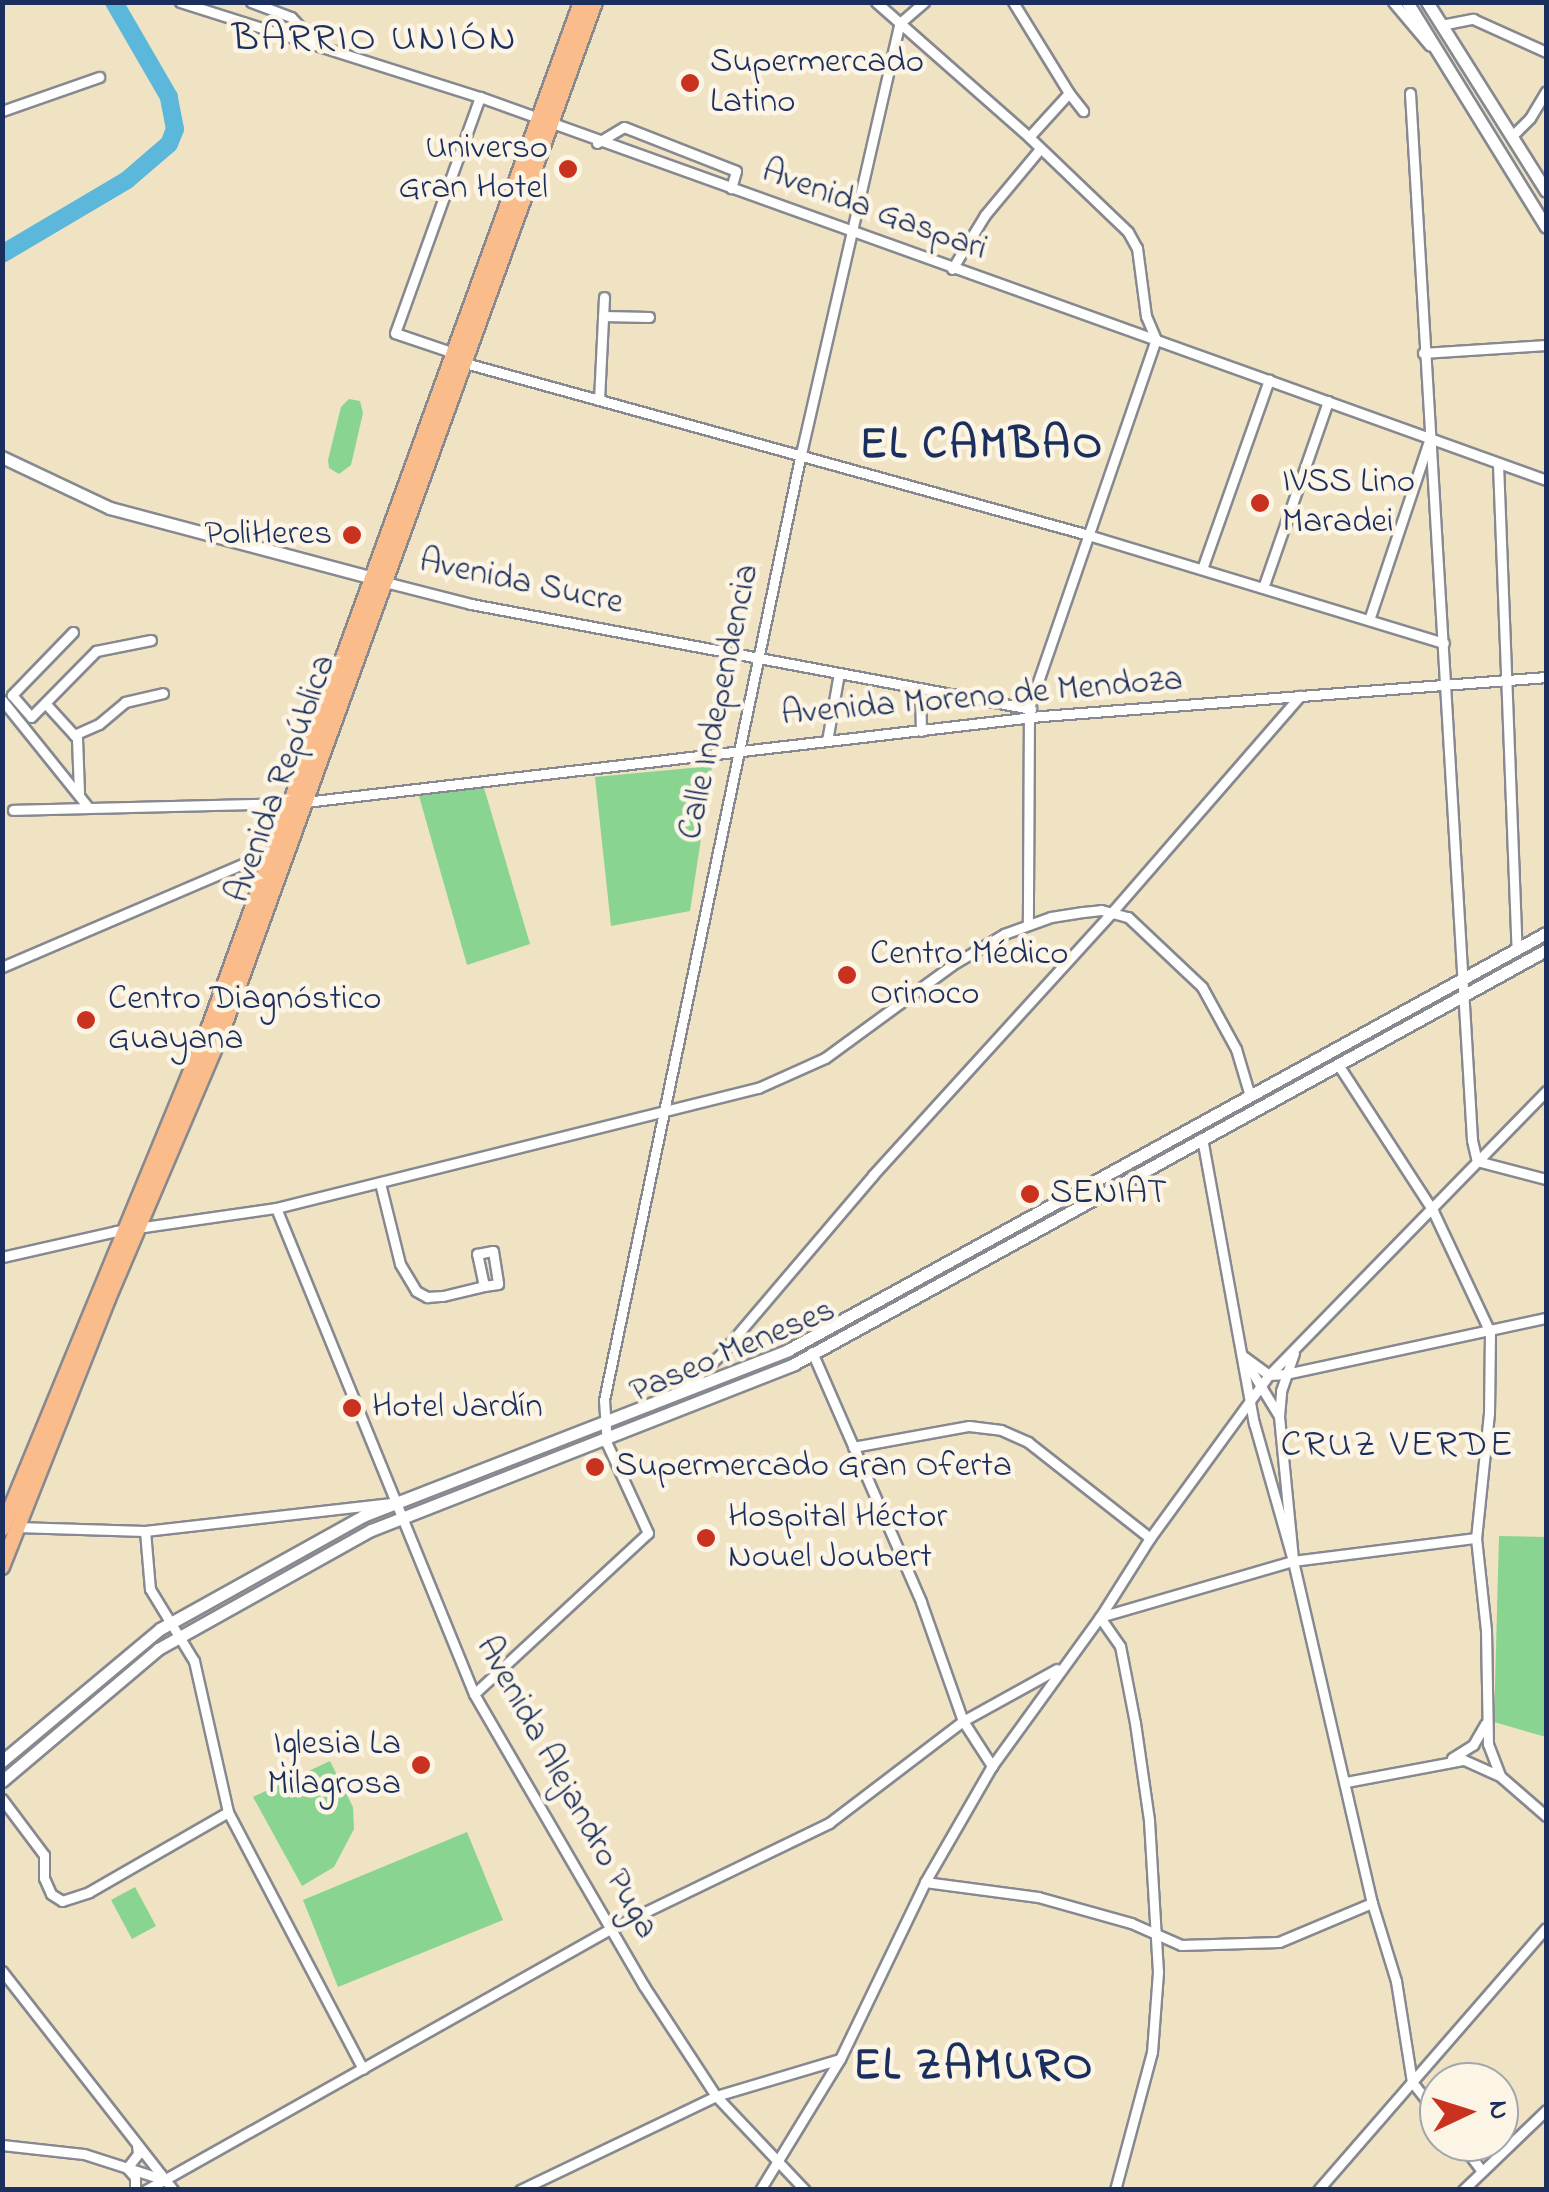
<!DOCTYPE html>
<meta charset="utf-8">
<style>
body{margin:0}
#map{position:relative;width:1549px;height:2192px;overflow:hidden;background:#f0e3c3;font-family:"Indie Flower",sans-serif}
div>[style]{position:absolute}
[style*='--x']{left:calc(var(--x)*1px);top:calc(var(--y)*1px);width:calc(var(--w)*1px);rotate:calc(var(--a)*1deg)}
.green>*{inset:0;background:#89d491}
.river>*{height:18px;margin:-9px;padding:0 9px;transform-origin:9px;border-radius:9px;background:#5cb8da}
.roads{filter:drop-shadow(2px 0 #868990) drop-shadow(-2px 0 #868990) drop-shadow(0 2px #868990) drop-shadow(0 -2px #868990)}
.minor>*{height:9px;margin:-4.5px;padding:0 4.5px;transform-origin:4.5px;border-radius:4.5px;background:#fff}
.tertiary>*{height:11px;margin:-5.5px;padding:0 5.5px;transform-origin:5.5px;border-radius:5.5px;background:#fff}
.primary>*{height:14px;margin:-7px;padding:0 7px;transform-origin:7px;border-radius:7px;background:#f9bc8a}
.dots>*{width:28px;height:28px;translate:-50% -50%;box-sizing:border-box;border:5px solid #fcf5e5;border-radius:50%}
span{translate:-50% -50%;white-space:nowrap;text-align:center;line-height:1.15;-webkit-text-stroke:9px #fcf5e5;paint-order:stroke}
.poi-label{font-size:35px;color:#1b2f5e}
.left{translate:0 -50%;text-align:left}
.right{translate:-100% -50%;text-align:right}
.street-label{font-size:35px;color:#1b2f5e}
.neighbourhood-label{font-size:38px;color:#1b2f5e;letter-spacing:2.5px}
.quarter-label{font-size:40px;color:#1b2f5e;letter-spacing:2.5px}
.district-label{font-size:45px;color:#1b2f5e;font-weight:700;letter-spacing:2.5px}
.frame{position:absolute;inset:0;border:5px solid #1b2f5e;pointer-events:none}
.north{position:absolute;left:1419px;top:2062px;width:100px;height:100px;box-sizing:border-box;background:#fcf5e5;border:2px solid #a2a6af;border-radius:50%;rotate:86deg;font-size:28px;font-weight:700;line-height:40px;text-align:center;color:#1b2f5e}
.north::after{content:'';display:block;margin:auto;width:35px;height:45px;background:#c8321e;clip-path:polygon(50% 0,100% 100%,50% 72%,0 100%)}
</style>
<div id="map">
<div class="green">
<div style="clip-path:polygon(349px 399px,360px 401px,363px 413px,351px 465px,339px 474px,329px 468px,328px 460px,341px 407px)"></div>
<div style="clip-path:polygon(712px 766px,690px 911px,611px 926px,595px 777px)"></div>
<div style="clip-path:polygon(482px 781px,530px 944px,467px 965px,417px 789px)"></div>
<div style="clip-path:polygon(1499px 1536px,1546px 1537px,1546px 1737px,1494px 1722px)"></div>
<div style="clip-path:polygon(330px 1761px,353px 1807px,354px 1829px,334px 1867px,302px 1886px,253px 1797px)"></div>
<div style="clip-path:polygon(467px 1832px,503px 1920px,338px 1987px,303px 1900px)"></div>
<div style="clip-path:polygon(135px 1887px,156px 1926px,132px 1939px,111px 1900px)"></div>
</div>
<div class="river">
<div style="--x:2;--y:254;--w:145;--a:-30.6"></div>
<div style="--x:127;--y:180;--w:55;--a:-40.6"></div>
<div style="--x:169;--y:144;--w:16;--a:-68"></div>
<div style="--x:175;--y:129;--w:33;--a:-101"></div>
<div style="--x:169;--y:97;--w:110;--a:-120.1"></div>
</div>
<div class="roads">
<div class="minor">
<div style="--x:180;--y:2;--w:315;--a:17.6"></div>
<div style="--x:480;--y:97;--w:1133;--a:19.76"></div>
<div style="--x:251;--y:2;--w:43;--a:20.6"></div>
<div style="--x:291;--y:17;--w:34;--a:47"></div>
<div style="--x:876;--y:2;--w:204;--a:41.4"></div>
<div style="--x:1029;--y:137;--w:137;--a:43.8"></div>
<div style="--x:1128;--y:232;--w:18;--a:61"></div>
<div style="--x:1137;--y:248;--w:69;--a:82.5"></div>
<div style="--x:1146;--y:316;--w:25;--a:67"></div>
<div style="--x:1156;--y:339;--w:390;--a:109"></div>
<div style="--x:1029;--y:708;--w:216;--a:90.3"></div>
<div style="--x:1013;--y:2;--w:107;--a:58.4"></div>
<div style="--x:1069;--y:93;--w:59;--a:132.3"></div>
<div style="--x:1393;--y:2;--w:57;--a:49.9"></div>
<div style="--x:1441;--y:25;--w:33;--a:-11"></div>
<div style="--x:1473;--y:19;--w:80;--a:24.3"></div>
<div style="--x:1069;--y:93;--w:23;--a:52"></div>
<div style="--x:1410;--y:93;--w:1049;--a:86.61"></div>
<div style="--x:1472;--y:1140;--w:22;--a:77"></div>
<div style="--x:1477;--y:1161;--w:71;--a:14.6"></div>
<div style="--x:2;--y:111;--w:103;--a:-19.3"></div>
<div style="--x:1512;--y:136;--w:25;--a:-45"></div>
<div style="--x:1530;--y:118;--w:31;--a:-59"></div>
<div style="--x:597;--y:143;--w:31;--a:-31"></div>
<div style="--x:624;--y:127;--w:120;--a:21.4"></div>
<div style="--x:736;--y:171;--w:18;--a:106"></div>
<div style="--x:952;--y:269;--w:63;--a:-58.6"></div>
<div style="--x:985;--y:215;--w:86;--a:-50.2"></div>
<div style="--x:603;--y:316;--w:46;--a:1.2"></div>
<div style="--x:454;--y:353;--w:62;--a:-161.3"></div>
<div style="--x:395;--y:333;--w:251;--a:-70.2"></div>
<div style="--x:1423;--y:353;--w:123;--a:-3.7"></div>
<div style="--x:465;--y:363;--w:643;--a:15.42"></div>
<div style="--x:1085;--y:534;--w:375;--a:16.9"></div>
<div style="--x:599;--y:400;--w:103;--a:-87.2"></div>
<div style="--x:1498;--y:464;--w:484;--a:87.8"></div>
<div style="--x:1202;--y:569;--w:201;--a:-70.5"></div>
<div style="--x:385;--y:582;--w:89;--a:14.3"></div>
<div style="--x:471;--y:604;--w:570;--a:10.62"></div>
<div style="--x:1263;--y:588;--w:198;--a:-70.8"></div>
<div style="--x:1369;--y:620;--w:186;--a:-71.5"></div>
<div style="--x:73;--y:632;--w:88;--a:134.1"></div>
<div style="--x:12;--y:695;--w:29;--a:49"></div>
<div style="--x:31;--y:717;--w:93;--a:-45.4"></div>
<div style="--x:96;--y:651;--w:56;--a:-11.3"></div>
<div style="--x:920;--y:688;--w:43;--a:88.7"></div>
<div style="--x:2;--y:700;--w:137;--a:51.2"></div>
<div style="--x:45;--y:703;--w:47;--a:47.6"></div>
<div style="--x:77;--y:738;--w:55;--a:87.9"></div>
<div style="--x:74;--y:735;--w:27;--a:-24"></div>
<div style="--x:99;--y:724;--w:34;--a:-40"></div>
<div style="--x:125;--y:702;--w:39;--a:-13"></div>
<div style="--x:827;--y:741;--w:69;--a:-80"></div>
<div style="--x:305;--y:802;--w:742;--a:-6.66"></div>
<div style="--x:1042;--y:716;--w:506;--a:-4.42"></div>
<div style="--x:13;--y:810;--w:277;--a:-1.4"></div>
<div style="--x:2;--y:967;--w:267;--a:-23.2"></div>
<div style="--x:247;--y:862;--w:23;--a:0"></div>
<div style="--x:1339;--y:1066;--w:173;--a:57"></div>
<div style="--x:1433;--y:1211;--w:134;--a:64.8"></div>
<div style="--x:1490;--y:1332;--w:81;--a:90.7"></div>
<div style="--x:1489;--y:1413;--w:126;--a:95.9"></div>
<div style="--x:1476;--y:1538;--w:93;--a:83.8"></div>
<div style="--x:1486;--y:1630;--w:114;--a:89"></div>
<div style="--x:1488;--y:1744;--w:34;--a:69"></div>
<div style="--x:1500;--y:1776;--w:61;--a:41"></div>
<div style="--x:1202;--y:1138;--w:290;--a:79.7"></div>
<div style="--x:1254;--y:1423;--w:143;--a:74.2"></div>
<div style="--x:1293;--y:1561;--w:351;--a:77"></div>
<div style="--x:1372;--y:1903;--w:82;--a:72.9"></div>
<div style="--x:1396;--y:1981;--w:102;--a:81"></div>
<div style="--x:1412;--y:2082;--w:43;--a:51.5"></div>
<div style="--x:380;--y:1183;--w:83;--a:76.1"></div>
<div style="--x:400;--y:1264;--w:31;--a:59"></div>
<div style="--x:416;--y:1291;--w:13;--a:29"></div>
<div style="--x:427;--y:1297;--w:16;--a:-4"></div>
<div style="--x:443;--y:1296;--w:42;--a:-13.7"></div>
<div style="--x:276;--y:1208;--w:525;--a:67.83"></div>
<div style="--x:474;--y:1694;--w:338;--a:59.8"></div>
<div style="--x:644;--y:1986;--w:131;--a:56.8"></div>
<div style="--x:716;--y:2096;--w:129;--a:46.6"></div>
<div style="--x:493;--y:1251;--w:33;--a:81"></div>
<div style="--x:498;--y:1284;--w:14;--a:172"></div>
<div style="--x:484;--y:1286;--w:33;--a:-102"></div>
<div style="--x:477;--y:1254;--w:16;--a:-11"></div>
<div style="--x:2;--y:1257;--w:117;--a:-12.8"></div>
<div style="--x:116;--y:1231;--w:162;--a:-8.2"></div>
<div style="--x:276;--y:1208;--w:497;--a:-14"></div>
<div style="--x:758;--y:1088;--w:73;--a:-24.1"></div>
<div style="--x:825;--y:1058;--w:157;--a:-36.2"></div>
<div style="--x:952;--y:965;--w:61;--a:-30.8"></div>
<div style="--x:1004;--y:934;--w:50;--a:-19.9"></div>
<div style="--x:1051;--y:917;--w:32;--a:-9"></div>
<div style="--x:1083;--y:912;--w:18;--a:-6"></div>
<div style="--x:1101;--y:910;--w:28;--a:15"></div>
<div style="--x:1128;--y:917;--w:102;--a:43.4"></div>
<div style="--x:1202;--y:987;--w:71;--a:61.3"></div>
<div style="--x:1236;--y:1049;--w:49;--a:73.4"></div>
<div style="--x:812;--y:1352;--w:273;--a:66.4"></div>
<div style="--x:921;--y:1602;--w:126;--a:70.6"></div>
<div style="--x:963;--y:1721;--w:54;--a:57.2"></div>
<div style="--x:1243;--y:1356;--w:32;--a:36"></div>
<div style="--x:1269;--y:1375;--w:17;--a:-3"></div>
<div style="--x:1286;--y:1374;--w:266;--a:-12.2"></div>
<div style="--x:1249;--y:1367;--w:57;--a:58.5"></div>
<div style="--x:684;--y:1389;--w:50;--a:-43.4"></div>
<div style="--x:720;--y:1355;--w:236;--a:-49.6"></div>
<div style="--x:873;--y:1175;--w:357;--a:-47.7"></div>
<div style="--x:1113;--y:911;--w:285;--a:-49"></div>
<div style="--x:853;--y:1447;--w:118;--a:-10.3"></div>
<div style="--x:969;--y:1426;--w:32;--a:7"></div>
<div style="--x:1001;--y:1430;--w:30;--a:24"></div>
<div style="--x:1028;--y:1442;--w:155;--a:38.2"></div>
<div style="--x:16;--y:1527;--w:129;--a:1.8"></div>
<div style="--x:145;--y:1531;--w:246;--a:-6.5"></div>
<div style="--x:145;--y:1531;--w:58;--a:85.1"></div>
<div style="--x:150;--y:1589;--w:84;--a:58.6"></div>
<div style="--x:194;--y:1661;--w:155;--a:77.3"></div>
<div style="--x:228;--y:1812;--w:290;--a:62.3"></div>
<div style="--x:1293;--y:1559;--w:144;--a:-95.6"></div>
<div style="--x:1279;--y:1416;--w:25;--a:-85"></div>
<div style="--x:1281;--y:1391;--w:40;--a:-71.1"></div>
<div style="--x:474;--y:1694;--w:237;--a:-42.8"></div>
<div style="--x:648;--y:1533;--w:98;--a:-114.7"></div>
<div style="--x:607;--y:1444;--w:44;--a:-93.9"></div>
<div style="--x:604;--y:1400;--w:962;--a:-78.25"></div>
<div style="--x:800;--y:458;--w:446;--a:-77.1"></div>
<div style="--x:900;--y:23;--w:32;--a:-41"></div>
<div style="--x:1452;--y:1758;--w:25;--a:-32"></div>
<div style="--x:1473;--y:1745;--w:24;--a:-60"></div>
<div style="--x:1346;--y:1782;--w:120;--a:-10.6"></div>
<div style="--x:1464;--y:1760;--w:37;--a:24"></div>
<div style="--x:2;--y:1799;--w:70;--a:53.1"></div>
<div style="--x:44;--y:1855;--w:23;--a:90"></div>
<div style="--x:44;--y:1878;--w:17;--a:66"></div>
<div style="--x:51;--y:1894;--w:13;--a:32"></div>
<div style="--x:62;--y:1901;--w:28;--a:-18"></div>
<div style="--x:89;--y:1892;--w:160;--a:-29.9"></div>
<div style="--x:925;--y:1882;--w:114;--a:7.6"></div>
<div style="--x:1038;--y:1897;--w:97;--a:15.6"></div>
<div style="--x:1131;--y:1923;--w:55;--a:23.7"></div>
<div style="--x:1181;--y:1945;--w:98;--a:-1.8"></div>
<div style="--x:1279;--y:1942;--w:101;--a:-22.8"></div>
<div style="--x:2;--y:1971;--w:278;--a:52"></div>
<div style="--x:1460;--y:2142;--w:36;--a:53"></div>
<div style="--x:2;--y:2145;--w:82;--a:6.3"></div>
<div style="--x:84;--y:2154;--w:82;--a:17.8"></div>
<div style="--x:135;--y:2190;--w:13;--a:-90"></div>
<div style="--x:135;--y:2177;--w:12;--a:-132"></div>
<div style="--x:127;--y:2168;--w:18;--a:-52"></div>
<div style="--x:138;--y:2154;--w:9;--a:-96"></div>
<div style="--x:146;--y:2190;--w:535;--a:-29.35"></div>
<div style="--x:612;--y:1928;--w:241;--a:-25.8"></div>
<div style="--x:829;--y:1823;--w:168;--a:-37.3"></div>
<div style="--x:963;--y:1721;--w:107;--a:-29"></div>
<div style="--x:520;--y:2190;--w:217;--a:-25.6"></div>
<div style="--x:716;--y:2096;--w:129;--a:-16.6"></div>
<div style="--x:760;--y:2190;--w:153;--a:-58.6"></div>
<div style="--x:840;--y:2059;--w:196;--a:-64.3"></div>
<div style="--x:925;--y:1882;--w:134;--a:-60"></div>
<div style="--x:992;--y:1766;--w:184;--a:-54.1"></div>
<div style="--x:1100;--y:1617;--w:93;--a:-57.7"></div>
<div style="--x:1150;--y:1538;--w:202;--a:-53.9"></div>
<div style="--x:1269;--y:1375;--w:397;--a:-45.7"></div>
<div style="--x:1115;--y:2190;--w:143;--a:-75"></div>
<div style="--x:1152;--y:2052;--w:80;--a:-85.7"></div>
<div style="--x:1158;--y:1972;--w:152;--a:-93.4"></div>
<div style="--x:1149;--y:1820;--w:98;--a:-98.2"></div>
<div style="--x:1135;--y:1723;--w:78;--a:-101"></div>
<div style="--x:1120;--y:1646;--w:35;--a:-125"></div>
<div style="--x:1100;--y:1617;--w:201;--a:-16.2"></div>
<div style="--x:1293;--y:1561;--w:184;--a:-7.2"></div>
<div style="--x:1318;--y:2190;--w:347;--a:-49"></div>
<div style="--x:1463;--y:2190;--w:115;--a:-43.9"></div>
</div>
<div class="tertiary">
<div style="--x:1407;--y:2;--w:264;--a:58.3"></div>
<div style="--x:1427;--y:2;--w:223;--a:57.8"></div>
<div style="--x:2;--y:457;--w:119;--a:25.3"></div>
<div style="--x:110;--y:508;--w:276;--a:14.9"></div>
<div style="--x:2;--y:1761;--w:206;--a:-39.9"></div>
<div style="--x:160;--y:1629;--w:232;--a:-29.1"></div>
<div style="--x:363;--y:1516;--w:456;--a:-21.3"></div>
<div style="--x:788;--y:1350;--w:865;--a:-28.82"></div>
<div style="--x:2;--y:1781;--w:204;--a:-40.2"></div>
<div style="--x:158;--y:1649;--w:244;--a:-29.2"></div>
<div style="--x:371;--y:1530;--w:454;--a:-21.4"></div>
<div style="--x:794;--y:1364;--w:858;--a:-28.83"></div>
</div>
<div class="primary">
<div style="--x:2;--y:1529;--w:543;--a:-67.59"></div>
<div style="--x:209;--y:1027;--w:1090;--a:-70.05"></div>
<div style="--x:2;--y:1567;--w:288;--a:-68.4"></div>
<div style="--x:108;--y:1299;--w:290;--a:-66.9"></div>
<div style="--x:222;--y:1032;--w:1095;--a:-70.09"></div>
</div>
</div>
<div class="dots">
<div style="left:690px;top:83px;background:#c8321e"></div>
<div style="left:568px;top:169px;background:#c8321e"></div>
<div style="left:1260px;top:503px;background:#c8321e"></div>
<div style="left:352px;top:535px;background:#c8321e"></div>
<div style="left:847px;top:975px;background:#c8321e"></div>
<div style="left:86px;top:1020px;background:#c8321e"></div>
<div style="left:1030px;top:1194px;background:#c8321e"></div>
<div style="left:352px;top:1408px;background:#c8321e"></div>
<div style="left:595px;top:1467px;background:#c8321e"></div>
<div style="left:706px;top:1538px;background:#c8321e"></div>
<div style="left:421px;top:1765px;background:#c8321e"></div>
</div>
<div class="poi-label">
<span class="left" style="left:710px;top:83px">Supermercado<br>Latino</span>
<span class="right" style="left:548px;top:169px">Universo<br>Gran Hotel</span>
<span class="left" style="left:1282px;top:503px">IVSS Lino<br>Maradei</span>
<span class="right" style="left:332px;top:535px">PoliHeres</span>
<span class="left" style="left:870px;top:975px">Centro Médico<br>Orinoco</span>
<span class="left" style="left:108px;top:1020px">Centro Diagnóstico<br>Guayana</span>
<span class="left" style="left:1050px;top:1194px">SENIAT</span>
<span class="left" style="left:372px;top:1408px">Hotel Jardín</span>
<span class="left" style="left:615px;top:1467px">Supermercado Gran Oferta</span>
<span class="left" style="left:728px;top:1538px">Hospital Héctor<br>Nouel Joubert</span>
<span class="right" style="left:401px;top:1765px">Iglesia La<br>Milagrosa</span>
</div>
<div class="street-label">
<span style="left:874px;top:211px;rotate:20deg">Avenida Gaspari</span>
<span style="left:521px;top:583px;rotate:12deg">Avenida Sucre</span>
<span style="left:982px;top:698px;rotate:-5deg">Avenida Moreno de Mendoza</span>
<span style="left:720px;top:702px;rotate:-78deg">Calle Independencia</span>
<span style="left:282px;top:779px;rotate:-70deg">Avenida República</span>
<span style="left:733px;top:1352px;rotate:-23deg">Paseo Meneses</span>
<span style="left:566px;top:1788px;rotate:61deg">Avenida Alejandro Puga</span>
</div>
<div class="neighbourhood-label">
<span style="left:1398px;top:1447px">CRUZ VERDE</span>
</div>
<div class="quarter-label">
<span style="left:375px;top:40px">BARRIO UNIÓN</span>
</div>
<div class="district-label">
<span style="left:982px;top:447px">EL CAMBAO</span>
<span style="left:974px;top:2068px">EL ZAMURO</span>
</div>
<div class="frame"></div>
<div class="north">N</div>
</div>
